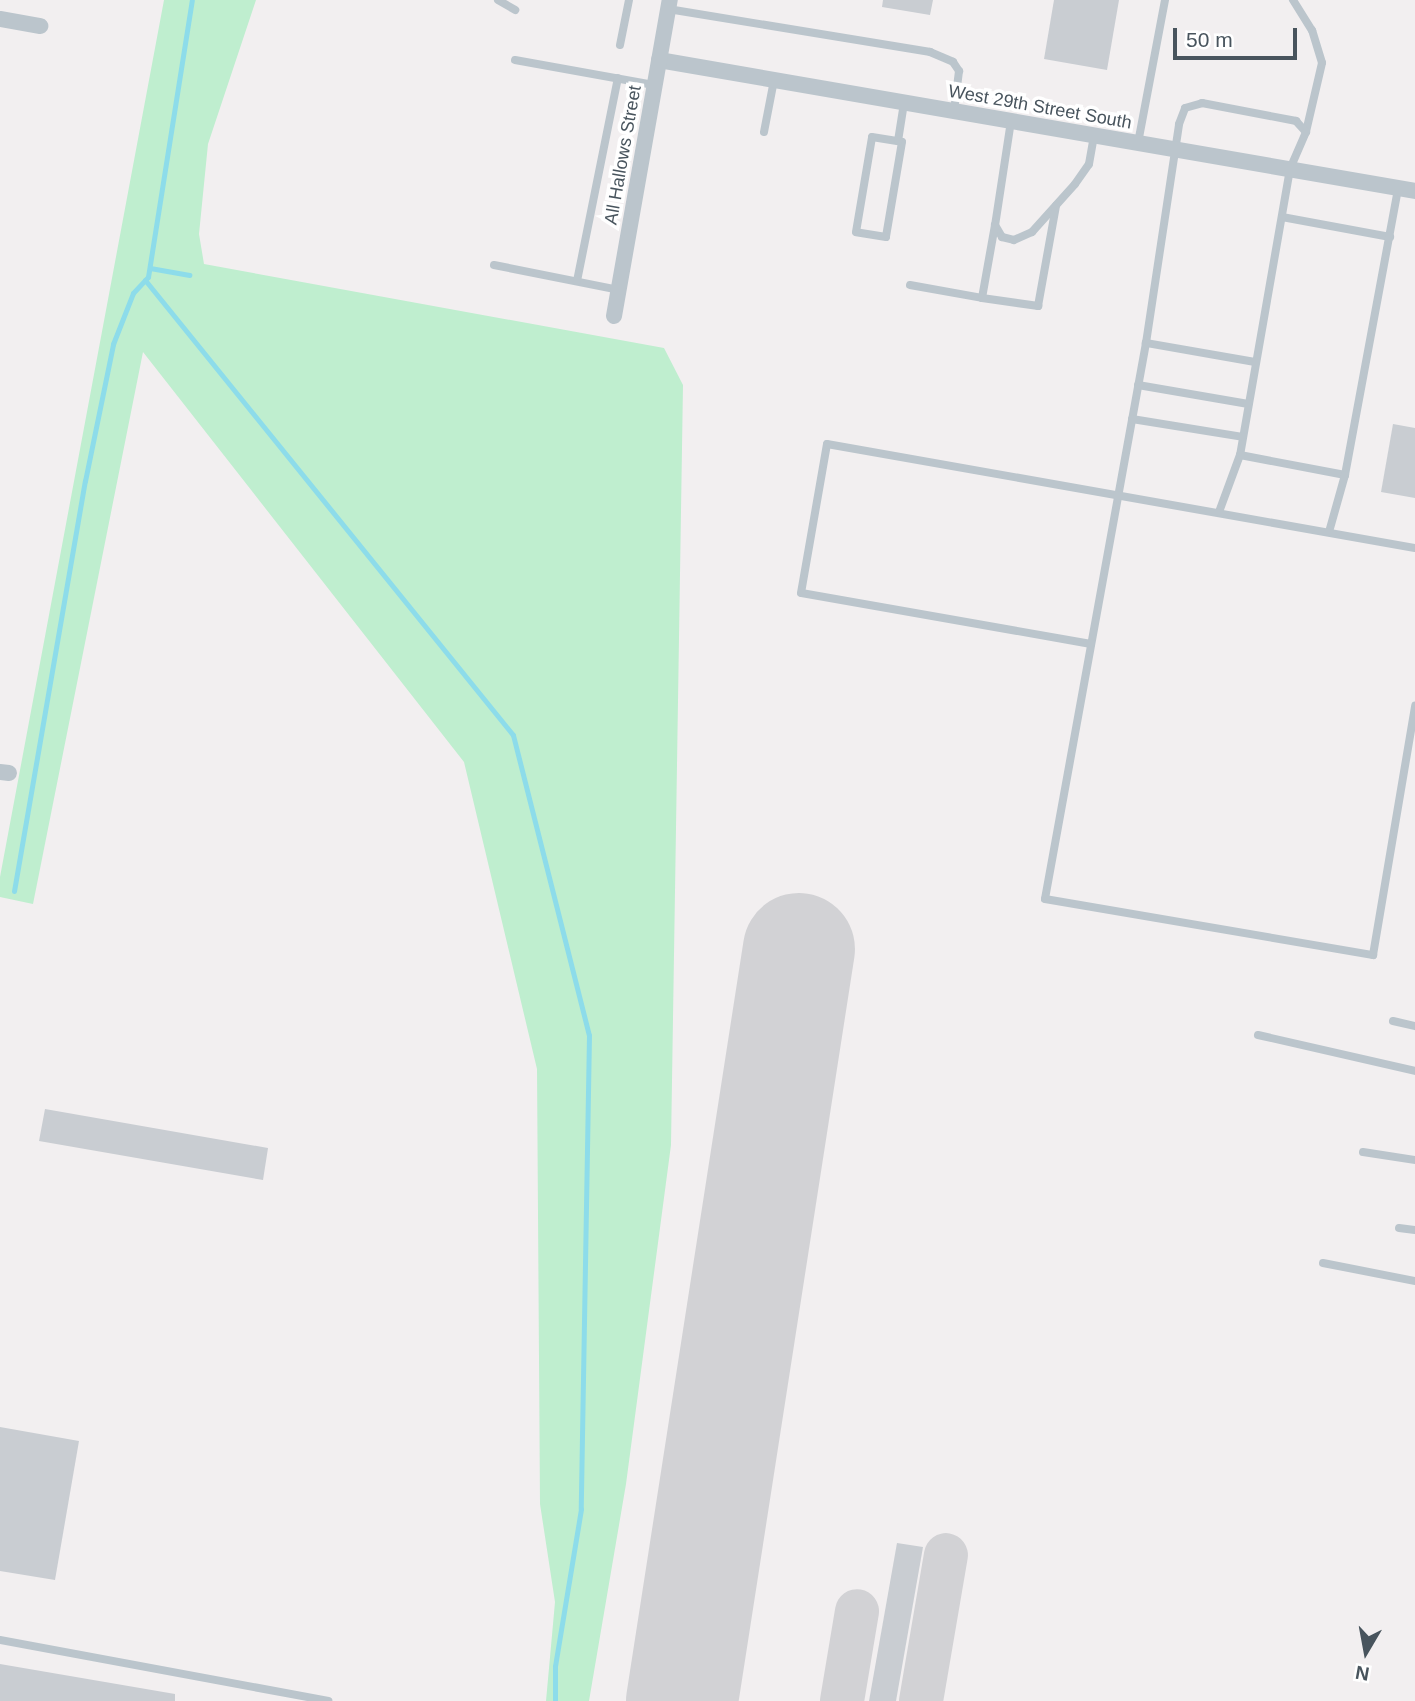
<!DOCTYPE html>
<style>
body{margin:0}
#map{position:relative;width:1415px;height:1701px;overflow:hidden;background:#f2eff0;font-family:Arial,sans-serif}
div>[style]{position:absolute}
[style*='--x']{left:calc(var(--x)*1px);top:calc(var(--y)*1px);width:calc(var(--w)*1px);rotate:calc(var(--a)*1deg)}
.green>*{inset:0;background:#bfeecf}
.stream>*{height:5px;margin:-2.5px;padding:0 2.5px;transform-origin:2.5px;border-radius:2.5px;background:#8ddcea}
.taxiway>*{height:44px;margin:-22px;padding:0 22px;transform-origin:22px;border-radius:22px;background:#d2d2d5}
.runway>*{height:112px;margin:-56px;padding:0 56px;transform-origin:56px;border-radius:56px;background:#d2d2d5}
.building>*{inset:0;background:#c9cdd2}
.lane>*{height:8px;margin:-4px;padding:0 4px;transform-origin:4px;border-radius:4px;background:#bbc5cc}
.street>*{height:16px;margin:-8px;padding:0 8px;transform-origin:8px;border-radius:8px;background:#bbc5cc}
span{translate:-50% -50%;white-space:nowrap;text-align:center;line-height:1.15;-webkit-text-stroke:7px #fff;paint-order:stroke}
.street-label{font-size:18px;color:#48545d}
.north{position:absolute;left:1331px;top:1617px;width:70px;height:70px;-webkit-text-stroke:5px #fff;paint-order:stroke;rotate:190deg;font-size:19px;font-weight:700;line-height:28px;text-align:center;color:#48545d}
.north::after{content:'';display:block;margin:auto;width:24px;height:32px;background:#48545d;clip-path:polygon(50% 0,100% 100%,50% 72%,0 100%)}
.scale{position:absolute;left:1173px;top:28px;width:124px;height:32px;box-sizing:border-box;border:4px solid #48545d;border-top:0;padding-left:9px;font-size:21px;line-height:24px;white-space:nowrap;color:#48545d;-webkit-text-stroke:5px #fff;paint-order:stroke}
</style>
<div id="map">
<div class="green">
<div style="clip-path:polygon(164px 0,256px 0,208px 144px,199px 234px,204px 264px,664px 348px,683px 385px,671px 1145px,626px 1484px,589px 1701px,546px 1701px,555px 1602px,540px 1504px,537px 1069px,464px 762px,143px 352px,33px 904px,0 897px,0 877px)"></div>
</div>
<div class="stream">
<div style="--x:150;--y:268;--w:40;--a:10"></div>
<div style="--x:145;--y:280;--w:585;--a:51.03"></div>
<div style="--x:513;--y:735;--w:309;--a:75.8"></div>
<div style="--x:589;--y:1035;--w:474;--a:91"></div>
<div style="--x:581;--y:1509;--w:159;--a:99.4"></div>
<div style="--x:555;--y:1666;--w:35;--a:90"></div>
<div style="--x:14;--y:891;--w:416;--a:-80.2"></div>
<div style="--x:85;--y:481;--w:140;--a:-78.4"></div>
<div style="--x:113;--y:344;--w:55;--a:-68.6"></div>
<div style="--x:133;--y:293;--w:22;--a:-47"></div>
<div style="--x:148;--y:277;--w:280;--a:-81"></div>
</div>
<div class="taxiway">
<div style="--x:842;--y:1701;--w:91;--a:-80.5"></div>
<div style="--x:921;--y:1701;--w:148;--a:-80.3"></div>
</div>
<div class="runway">
<div style="--x:682;--y:1701;--w:761;--a:-81.16"></div>
</div>
<div class="building">
<div style="clip-path:polygon(883px 0,933px 0,930px 15px,882px 7px)"></div>
<div style="clip-path:polygon(1054px 0,1119px 0,1107px 70px,1044px 59px)"></div>
<div style="clip-path:polygon(1393px 424px,1415px 428px,1415px 498px,1381px 492px)"></div>
<div style="clip-path:polygon(45px 1109px,268px 1148px,263px 1180px,39px 1141px)"></div>
<div style="clip-path:polygon(0 1427px,79px 1441px,55px 1580px,0 1571px)"></div>
<div style="clip-path:polygon(897px 1543px,923px 1547px,896px 1701px,869px 1701px)"></div>
<div style="clip-path:polygon(0 1664px,175px 1694px,175px 1701px,0 1701px)"></div>
</div>
<div class="lane">
<div style="--x:498;--y:0;--w:20;--a:30"></div>
<div style="--x:1293;--y:0;--w:36;--a:58"></div>
<div style="--x:1312;--y:30;--w:34;--a:73"></div>
<div style="--x:1322;--y:63;--w:71;--a:103.1"></div>
<div style="--x:668;--y:9;--w:266;--a:9.3"></div>
<div style="--x:930;--y:52;--w:25;--a:23"></div>
<div style="--x:953;--y:62;--w:11;--a:56"></div>
<div style="--x:959;--y:71;--w:40;--a:97.1"></div>
<div style="--x:620;--y:45;--w:46;--a:-78.7"></div>
<div style="--x:515;--y:60;--w:141;--a:10.2"></div>
<div style="--x:1011;--y:121;--w:105;--a:98.7"></div>
<div style="--x:995;--y:225;--w:14;--a:60"></div>
<div style="--x:1002;--y:237;--w:12;--a:14"></div>
<div style="--x:1014;--y:240;--w:20;--a:-24"></div>
<div style="--x:1032;--y:232;--w:64;--a:-48.1"></div>
<div style="--x:1075;--y:184;--w:24;--a:-55"></div>
<div style="--x:1089;--y:164;--w:29;--a:-80"></div>
<div style="--x:764;--y:132;--w:53;--a:-79.1"></div>
<div style="--x:872;--y:137;--w:30;--a:9"></div>
<div style="--x:902;--y:142;--w:96;--a:99.6"></div>
<div style="--x:886;--y:237;--w:30;--a:-171"></div>
<div style="--x:856;--y:232;--w:96;--a:-80.4"></div>
<div style="--x:898;--y:141;--w:39;--a:-81"></div>
<div style="--x:1138;--y:143;--w:146;--a:-79.3"></div>
<div style="--x:1282;--y:217;--w:110;--a:10.5"></div>
<div style="--x:494;--y:265;--w:127;--a:11.3"></div>
<div style="--x:577;--y:281;--w:207;--a:-78.6"></div>
<div style="--x:910;--y:285;--w:73;--a:10.2"></div>
<div style="--x:982;--y:298;--w:74;--a:-79.9"></div>
<div style="--x:982;--y:298;--w:57;--a:8.1"></div>
<div style="--x:1038;--y:306;--w:102;--a:-79.8"></div>
<div style="--x:1146;--y:343;--w:565;--a:100.3"></div>
<div style="--x:1045;--y:899;--w:333;--a:9.7"></div>
<div style="--x:1373;--y:955;--w:253;--a:-80.4"></div>
<div style="--x:1255;--y:362;--w:111;--a:-170.1"></div>
<div style="--x:1146;--y:343;--w:221;--a:-81.4"></div>
<div style="--x:1179;--y:124;--w:17;--a:-69"></div>
<div style="--x:1185;--y:108;--w:18;--a:-16"></div>
<div style="--x:1202;--y:103;--w:96;--a:10.8"></div>
<div style="--x:1296;--y:121;--w:15;--a:48"></div>
<div style="--x:1306;--y:132;--w:40;--a:113.4"></div>
<div style="--x:1290;--y:169;--w:290;--a:99.9"></div>
<div style="--x:1240;--y:455;--w:107;--a:10.8"></div>
<div style="--x:1345;--y:475;--w:292;--a:-79.5"></div>
<div style="--x:1138;--y:385;--w:112;--a:9.8"></div>
<div style="--x:1132;--y:419;--w:112;--a:9.2"></div>
<div style="--x:1219;--y:512;--w:61;--a:-69.8"></div>
<div style="--x:1329;--y:532;--w:59;--a:-74.3"></div>
<div style="--x:1091;--y:644;--w:294;--a:-170"></div>
<div style="--x:801;--y:593;--w:151;--a:-80.1"></div>
<div style="--x:827;--y:444;--w:597;--a:10.03"></div>
<div style="--x:1393;--y:1021;--w:23;--a:13"></div>
<div style="--x:1258;--y:1035;--w:161;--a:12.9"></div>
<div style="--x:1363;--y:1152;--w:53;--a:8.7"></div>
<div style="--x:1399;--y:1228;--w:16;--a:7"></div>
<div style="--x:1323;--y:1263;--w:94;--a:11.1"></div>
<div style="--x:0;--y:1640;--w:334;--a:10.5"></div>
</div>
<div class="street">
<div style="--x:0;--y:19;--w:41;--a:9.9"></div>
<div style="--x:659;--y:60;--w:767;--a:9.83"></div>
<div style="--x:614;--y:316;--w:321;--a:-80"></div>
<div style="--x:0;--y:772;--w:9;--a:6"></div>
</div>
<div class="street-label">
<span style="left:1040px;top:107px;rotate:10deg">West 29th Street South</span>
<span style="left:623px;top:155px;rotate:-80deg">All Hallows Street</span>
</div>
<div class="north">N</div>
<div class="scale">50 m</div>
</div>
